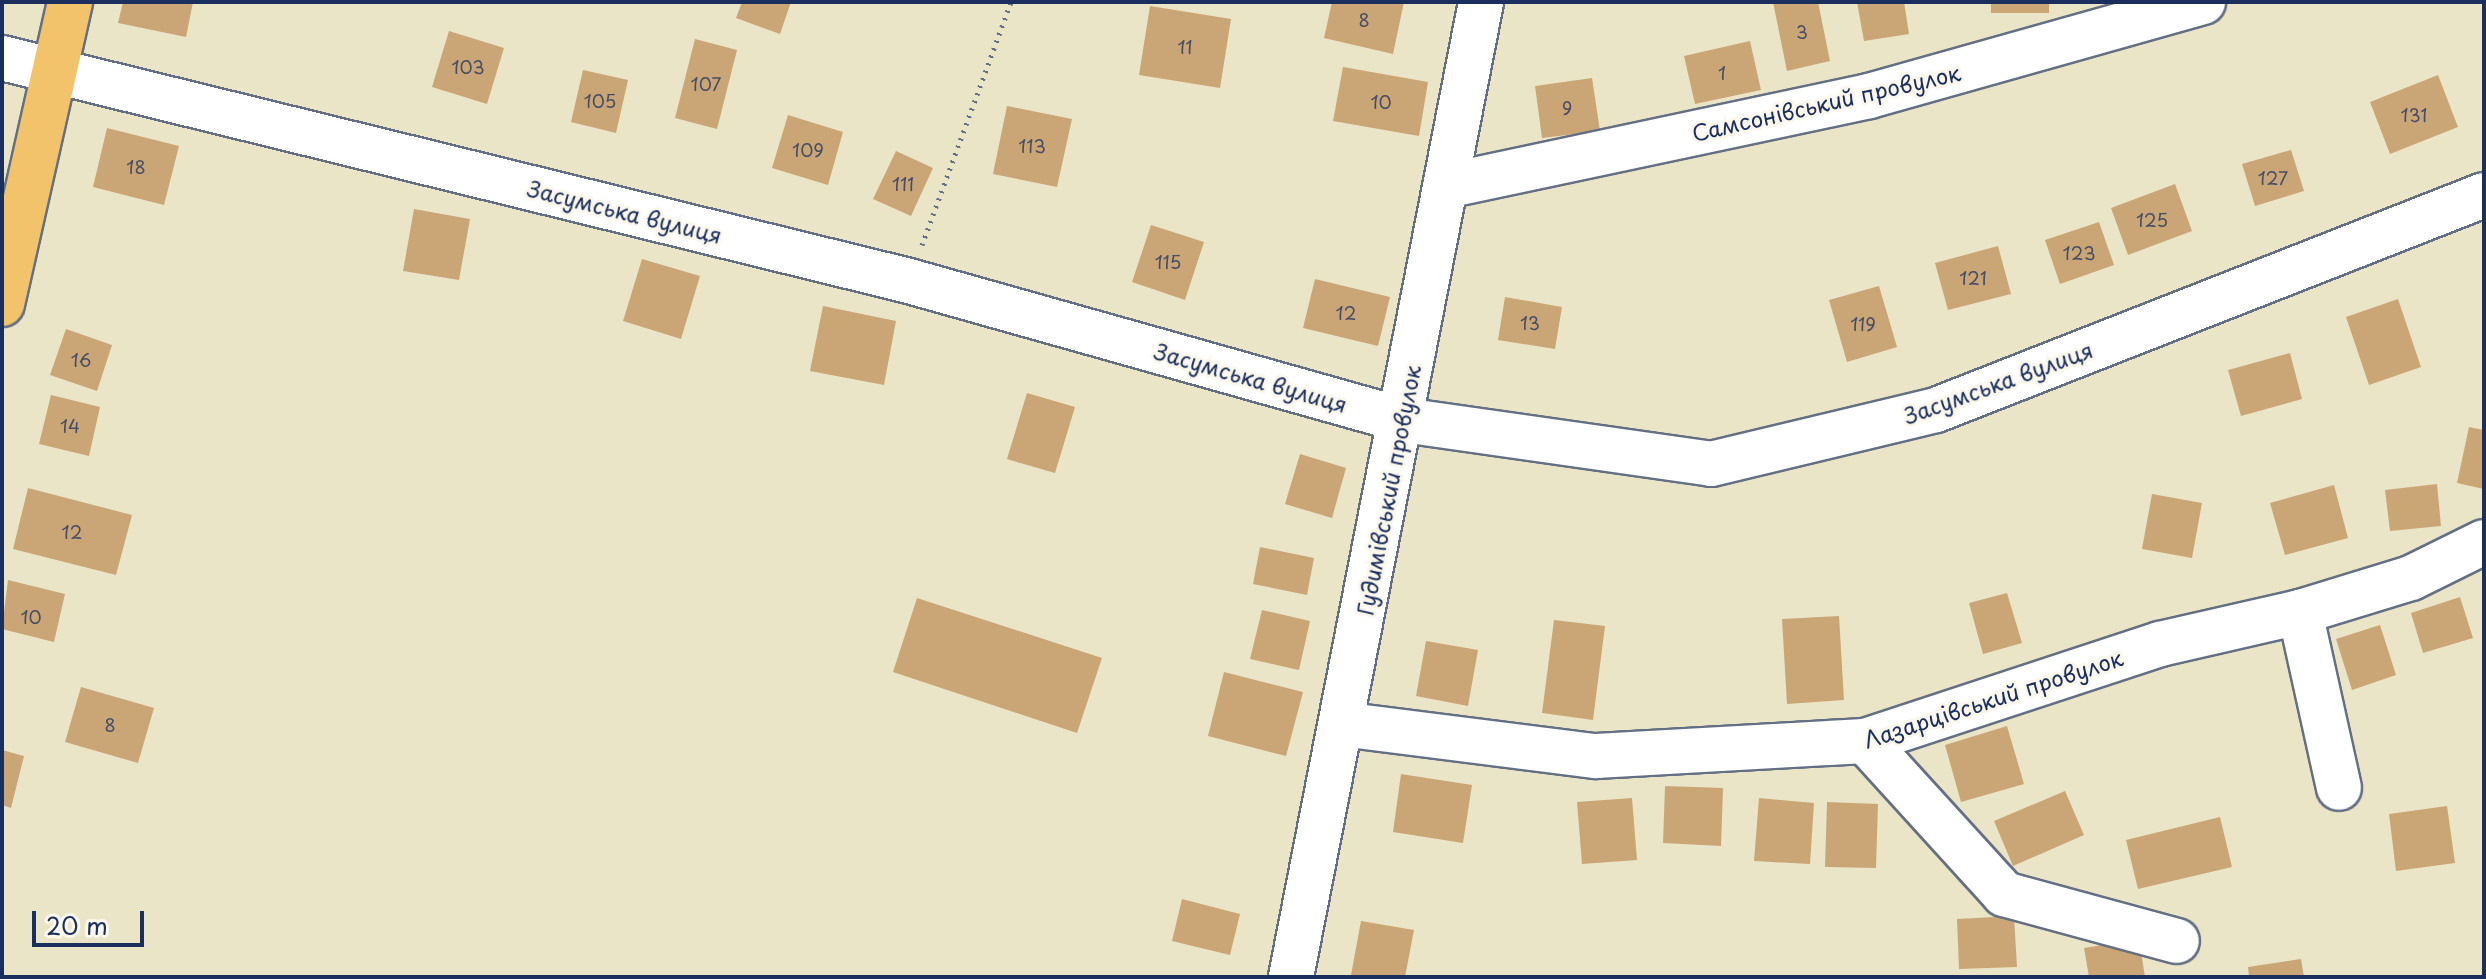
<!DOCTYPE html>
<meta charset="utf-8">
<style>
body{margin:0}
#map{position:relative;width:2486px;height:979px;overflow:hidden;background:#ebe5c7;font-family:"Playpen Sans",sans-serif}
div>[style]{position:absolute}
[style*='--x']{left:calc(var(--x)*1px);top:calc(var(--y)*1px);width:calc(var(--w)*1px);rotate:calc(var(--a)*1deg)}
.building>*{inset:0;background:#caa677}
.path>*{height:5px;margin-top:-2.5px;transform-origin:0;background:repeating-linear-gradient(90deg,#646f83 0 2px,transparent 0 8px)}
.roads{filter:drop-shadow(2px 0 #646f83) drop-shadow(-2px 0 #646f83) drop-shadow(0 2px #646f83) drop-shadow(0 -2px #646f83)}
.minor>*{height:44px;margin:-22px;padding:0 22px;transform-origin:22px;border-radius:22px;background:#fff}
.major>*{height:44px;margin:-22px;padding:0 22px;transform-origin:22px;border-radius:22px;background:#f2c36a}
span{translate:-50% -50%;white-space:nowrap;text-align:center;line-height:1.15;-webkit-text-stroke:6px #fbf7ec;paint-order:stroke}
.number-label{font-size:18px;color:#474d64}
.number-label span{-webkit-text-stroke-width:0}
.street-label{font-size:22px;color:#1b2f5e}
.frame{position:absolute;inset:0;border:4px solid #1b2f5e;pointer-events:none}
.scale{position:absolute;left:32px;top:911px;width:112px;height:36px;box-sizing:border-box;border:4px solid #1b2f5e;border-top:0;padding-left:10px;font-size:24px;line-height:28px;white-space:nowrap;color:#1b2f5e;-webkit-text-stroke:6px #fbf7ec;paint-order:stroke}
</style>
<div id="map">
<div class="building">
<div style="clip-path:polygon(123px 2px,193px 2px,186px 37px,118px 23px)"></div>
<div style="clip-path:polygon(742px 2px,791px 2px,780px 34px,736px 18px)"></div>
<div style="clip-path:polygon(1332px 2px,1404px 2px,1393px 54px,1324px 38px)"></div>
<div style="clip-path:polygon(1773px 2px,1818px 2px,1830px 61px,1787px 71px)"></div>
<div style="clip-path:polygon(1857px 2px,1904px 2px,1909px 34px,1864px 41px)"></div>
<div style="clip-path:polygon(1991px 2px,2049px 2px,2049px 13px,1991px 13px)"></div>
<div style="clip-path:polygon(1150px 6px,1231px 19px,1220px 88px,1139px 75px)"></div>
<div style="clip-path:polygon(449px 31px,504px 48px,487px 104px,432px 87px)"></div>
<div style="clip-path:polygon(695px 39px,737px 50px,717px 129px,675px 118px)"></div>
<div style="clip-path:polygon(1750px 41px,1761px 90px,1695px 104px,1684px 56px)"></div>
<div style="clip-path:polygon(1343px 67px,1428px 82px,1419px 136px,1333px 121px)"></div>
<div style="clip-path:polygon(583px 70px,628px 80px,616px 133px,571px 122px)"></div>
<div style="clip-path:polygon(2438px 75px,2458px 127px,2390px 154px,2370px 102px)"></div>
<div style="clip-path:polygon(1592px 78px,1600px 131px,1542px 138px,1535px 86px)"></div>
<div style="clip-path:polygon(1007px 106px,1072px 119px,1057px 187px,993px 174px)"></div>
<div style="clip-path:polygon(788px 115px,843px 132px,828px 185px,772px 168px)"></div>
<div style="clip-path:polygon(107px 128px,179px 146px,164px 205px,93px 187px)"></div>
<div style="clip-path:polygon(2291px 150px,2304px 191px,2255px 206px,2242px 164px)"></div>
<div style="clip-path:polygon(896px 151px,933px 168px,911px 216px,873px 199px)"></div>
<div style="clip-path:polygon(2175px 184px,2192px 231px,2128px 255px,2111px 208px)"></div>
<div style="clip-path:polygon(414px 209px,470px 219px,459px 280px,403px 271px)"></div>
<div style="clip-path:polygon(2099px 222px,2114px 265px,2060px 284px,2045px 240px)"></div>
<div style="clip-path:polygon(1151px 225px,1204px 242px,1185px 300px,1132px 282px)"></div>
<div style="clip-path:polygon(1998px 246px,2011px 294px,1948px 310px,1935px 263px)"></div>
<div style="clip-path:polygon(642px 259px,700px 276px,681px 339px,623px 321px)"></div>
<div style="clip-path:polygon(1315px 279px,1390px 297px,1378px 346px,1303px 328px)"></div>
<div style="clip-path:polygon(1879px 286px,1897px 347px,1847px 362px,1829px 300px)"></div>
<div style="clip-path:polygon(1505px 297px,1562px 307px,1555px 349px,1498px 340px)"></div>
<div style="clip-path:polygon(2398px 299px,2421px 367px,2369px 385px,2346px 317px)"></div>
<div style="clip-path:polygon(823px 306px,896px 321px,884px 385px,810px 371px)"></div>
<div style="clip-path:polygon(66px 329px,112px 345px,97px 391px,50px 375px)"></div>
<div style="clip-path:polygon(2290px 353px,2302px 399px,2241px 416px,2228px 370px)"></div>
<div style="clip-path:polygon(1027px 393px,1075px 407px,1055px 473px,1007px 459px)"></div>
<div style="clip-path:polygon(51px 395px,100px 407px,89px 456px,39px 444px)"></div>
<div style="clip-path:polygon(2469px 427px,2484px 430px,2484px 489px,2457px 483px)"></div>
<div style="clip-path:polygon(1300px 454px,1346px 468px,1332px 518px,1285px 504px)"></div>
<div style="clip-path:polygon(2437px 484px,2441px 526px,2390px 531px,2385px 490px)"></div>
<div style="clip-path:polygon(2334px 485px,2348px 538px,2285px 555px,2270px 503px)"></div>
<div style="clip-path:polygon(28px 488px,132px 515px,116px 575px,13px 549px)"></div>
<div style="clip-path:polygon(2152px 494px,2202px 503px,2192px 558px,2142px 549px)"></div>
<div style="clip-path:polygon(1260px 547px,1314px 558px,1307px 595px,1253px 584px)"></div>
<div style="clip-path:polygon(8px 580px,65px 594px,54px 642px,2px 629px)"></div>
<div style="clip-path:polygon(2007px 593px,2022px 643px,1983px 654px,1969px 603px)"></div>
<div style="clip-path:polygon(2460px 597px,2473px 638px,2423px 653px,2411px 613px)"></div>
<div style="clip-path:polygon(917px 598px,1102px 658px,1077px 733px,893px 672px)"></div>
<div style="clip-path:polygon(1262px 610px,1310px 621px,1299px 670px,1250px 659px)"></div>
<div style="clip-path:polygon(1839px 616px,1844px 700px,1787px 704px,1782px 619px)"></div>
<div style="clip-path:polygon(1554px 620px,1605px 626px,1593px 720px,1542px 713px)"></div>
<div style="clip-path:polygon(2380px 625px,2396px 675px,2352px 690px,2336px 639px)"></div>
<div style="clip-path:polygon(1426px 641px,1478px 650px,1468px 706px,1416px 696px)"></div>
<div style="clip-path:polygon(1224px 672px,1303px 692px,1286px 756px,1208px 736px)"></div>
<div style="clip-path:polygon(81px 687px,154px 708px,138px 763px,65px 742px)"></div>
<div style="clip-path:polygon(2007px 726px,2024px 784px,1961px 802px,1945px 745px)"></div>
<div style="clip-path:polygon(2px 750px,24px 756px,11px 808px,2px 805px)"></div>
<div style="clip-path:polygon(1401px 774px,1472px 785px,1463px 843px,1393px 832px)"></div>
<div style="clip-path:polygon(1665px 786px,1723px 788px,1721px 846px,1663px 843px)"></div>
<div style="clip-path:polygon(2065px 791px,2084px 835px,2013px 866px,1994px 821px)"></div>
<div style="clip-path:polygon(1632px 798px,1637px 860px,1582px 864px,1577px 802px)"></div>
<div style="clip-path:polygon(1759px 798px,1814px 803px,1810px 864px,1754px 861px)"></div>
<div style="clip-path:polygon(1827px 802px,1878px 804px,1876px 868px,1825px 867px)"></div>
<div style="clip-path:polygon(2447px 806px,2455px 863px,2396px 871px,2389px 814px)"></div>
<div style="clip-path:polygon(2220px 817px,2232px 867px,2138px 889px,2126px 840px)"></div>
<div style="clip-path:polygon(1182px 899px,1240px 914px,1230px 955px,1172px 941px)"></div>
<div style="clip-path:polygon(2014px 916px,2017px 967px,1959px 969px,1957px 919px)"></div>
<div style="clip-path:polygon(1361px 921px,1414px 930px,1405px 977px,1351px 975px)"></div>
<div style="clip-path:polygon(2139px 939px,2145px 977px,2089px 977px,2084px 948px)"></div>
<div style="clip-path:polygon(2301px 959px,2304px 977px,2249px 977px,2248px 967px)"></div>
</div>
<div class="path">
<div style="--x:922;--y:245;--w:259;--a:-69.9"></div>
</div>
<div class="roads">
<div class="minor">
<div style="--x:2;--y:58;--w:934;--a:13.81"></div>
<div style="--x:909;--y:281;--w:513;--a:15.72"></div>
<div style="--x:1403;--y:420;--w:311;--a:8.1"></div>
<div style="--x:1711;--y:464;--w:231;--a:-13.5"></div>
<div style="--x:1936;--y:410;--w:589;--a:-21.42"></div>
<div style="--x:1446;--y:186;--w:432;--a:-12"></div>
<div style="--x:1869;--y:96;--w:347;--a:-15.7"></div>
<div style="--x:2300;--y:612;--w:180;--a:77.5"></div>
<div style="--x:1341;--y:724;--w:257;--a:7.2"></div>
<div style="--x:1596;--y:756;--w:269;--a:-3.2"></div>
<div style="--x:1865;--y:741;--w:311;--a:-18.2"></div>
<div style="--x:2160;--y:644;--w:144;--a:-12.9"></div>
<div style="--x:2300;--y:612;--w:116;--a:-17"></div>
<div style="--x:2411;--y:578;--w:81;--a:-26.3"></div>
<div style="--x:1865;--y:741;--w:207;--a:47.7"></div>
<div style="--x:2004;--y:894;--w:179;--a:15.2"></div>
<div style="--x:1291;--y:977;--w:993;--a:-78.97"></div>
</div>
<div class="major">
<div style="--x:2;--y:304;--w:310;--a:-77.3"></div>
</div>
</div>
<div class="number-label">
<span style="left:1364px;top:20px">8</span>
<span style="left:1802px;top:32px">3</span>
<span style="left:1185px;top:47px">11</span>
<span style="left:468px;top:67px">103</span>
<span style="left:1722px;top:73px">1</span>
<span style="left:706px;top:84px">107</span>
<span style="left:600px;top:101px">105</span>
<span style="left:1381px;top:102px">10</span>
<span style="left:1567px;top:108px">9</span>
<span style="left:2414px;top:115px">131</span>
<span style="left:1032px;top:146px">113</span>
<span style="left:808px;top:150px">109</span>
<span style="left:136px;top:167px">18</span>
<span style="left:2273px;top:178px">127</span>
<span style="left:903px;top:184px">111</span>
<span style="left:2152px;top:220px">125</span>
<span style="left:2079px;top:253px">123</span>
<span style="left:1168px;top:262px">115</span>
<span style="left:1973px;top:278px">121</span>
<span style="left:1346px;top:313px">12</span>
<span style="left:1530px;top:323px">13</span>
<span style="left:1863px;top:324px">119</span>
<span style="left:81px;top:360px">16</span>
<span style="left:70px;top:426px">14</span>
<span style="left:72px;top:532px">12</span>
<span style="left:31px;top:617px">10</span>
<span style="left:110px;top:725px">8</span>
</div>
<div class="street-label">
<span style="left:1826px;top:102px;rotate:-13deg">Самсонівський провулок</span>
<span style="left:625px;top:211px;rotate:14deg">Засумська вулиця</span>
<span style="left:1251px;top:377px;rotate:16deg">Засумська вулиця</span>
<span style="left:1998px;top:382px;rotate:-20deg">Засумська вулиця</span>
<span style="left:1388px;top:490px;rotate:-79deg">Гудимівський провулок</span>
<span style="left:1993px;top:698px;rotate:-18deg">Лазарцівський провулок</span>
</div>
<div class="frame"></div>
<div class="scale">20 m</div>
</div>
